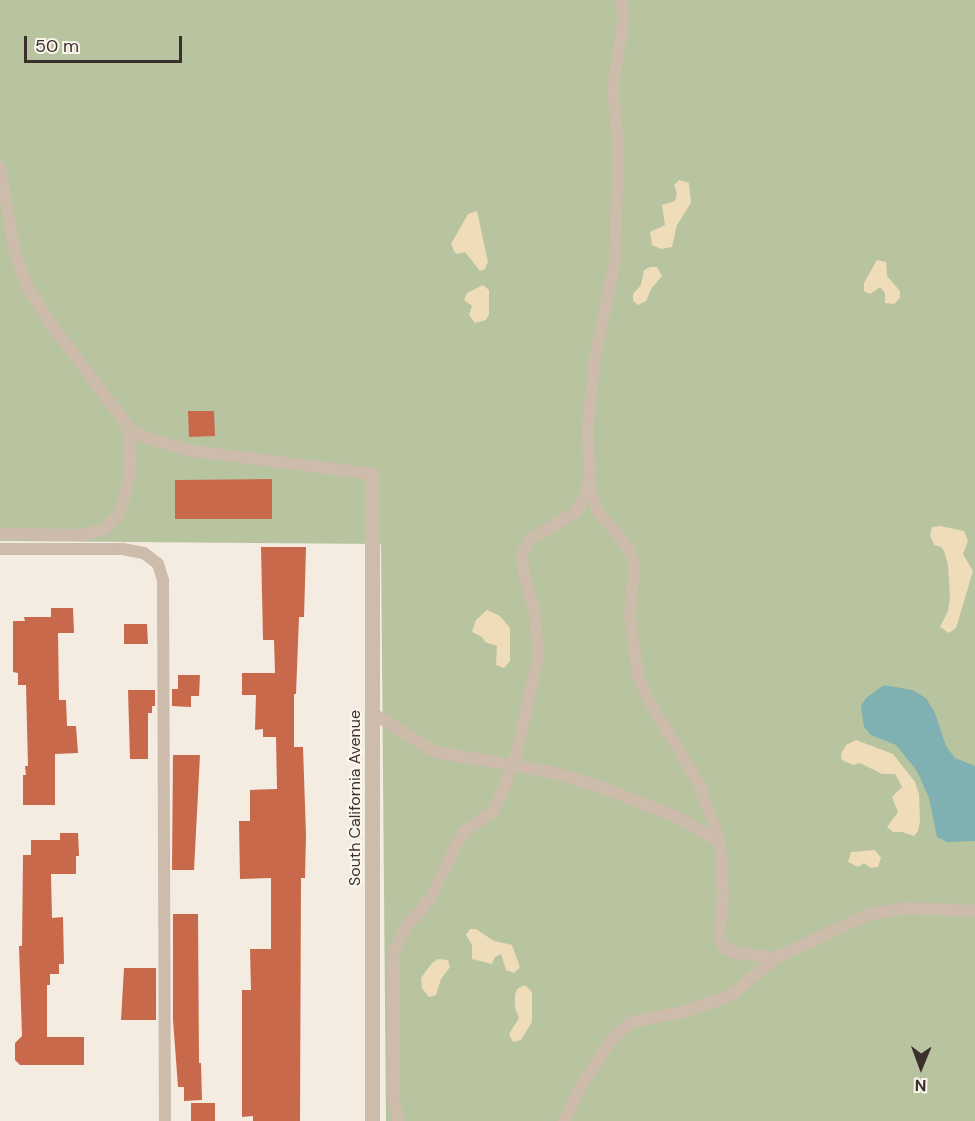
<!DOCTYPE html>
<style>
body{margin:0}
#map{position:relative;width:975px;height:1121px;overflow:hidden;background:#f4ebe1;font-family:"DM Sans",sans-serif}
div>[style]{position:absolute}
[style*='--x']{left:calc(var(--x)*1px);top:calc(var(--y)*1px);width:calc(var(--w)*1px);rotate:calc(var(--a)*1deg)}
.green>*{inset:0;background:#b8c4a0}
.sand>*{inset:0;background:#efdcb8}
.water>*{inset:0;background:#7fb0b2}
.building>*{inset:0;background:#c8694b}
.lane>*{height:12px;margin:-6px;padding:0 6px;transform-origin:6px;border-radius:6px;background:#cdbbac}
.street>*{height:15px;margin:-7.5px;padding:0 7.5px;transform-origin:7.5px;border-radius:7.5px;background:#cdbbac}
span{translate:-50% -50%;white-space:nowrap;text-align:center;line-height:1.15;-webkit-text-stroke:4.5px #fbf5ee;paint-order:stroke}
.street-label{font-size:16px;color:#3b302b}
.north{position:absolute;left:891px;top:1037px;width:60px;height:60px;-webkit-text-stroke:4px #fbf5ee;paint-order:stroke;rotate:181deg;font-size:16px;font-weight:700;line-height:24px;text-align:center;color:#3b302b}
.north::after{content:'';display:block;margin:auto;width:21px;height:27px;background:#3b302b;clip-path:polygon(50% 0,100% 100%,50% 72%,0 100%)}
.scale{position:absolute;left:24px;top:36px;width:158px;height:27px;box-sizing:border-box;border:3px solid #3b302b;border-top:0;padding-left:8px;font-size:18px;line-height:21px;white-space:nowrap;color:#3b302b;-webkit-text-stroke:4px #fbf5ee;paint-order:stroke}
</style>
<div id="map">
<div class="green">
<div style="clip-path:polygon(0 0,975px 0,975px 1121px,386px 1121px,381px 544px,0 541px)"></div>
</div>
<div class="sand">
<div style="clip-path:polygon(679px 180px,689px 183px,691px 203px,677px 225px,672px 247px,661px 249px,652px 245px,650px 232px,665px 225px,662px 205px,675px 201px,677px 194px,674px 185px)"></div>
<div style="clip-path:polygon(477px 211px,488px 262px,485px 269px,480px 271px,465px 252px,457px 254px,454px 251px,451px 244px,468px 214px)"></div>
<div style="clip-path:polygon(877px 260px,886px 262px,887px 276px,900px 291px,900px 298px,894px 304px,885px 303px,885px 293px,880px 287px,870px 294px,864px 291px,864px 283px)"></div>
<div style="clip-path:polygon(650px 267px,657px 267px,662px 276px,651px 289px,646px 301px,638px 305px,633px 301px,633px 294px,641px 285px,644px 270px)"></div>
<div style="clip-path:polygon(483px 285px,489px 290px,489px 314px,486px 320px,475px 323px,469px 315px,472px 306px,464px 300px,467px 293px)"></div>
<div style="clip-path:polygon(940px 526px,964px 531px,968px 541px,963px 554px,973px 571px,956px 628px,949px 633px,940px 627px,948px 611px,950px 597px,948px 565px,944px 551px,941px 547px,934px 545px,930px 535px,932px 527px)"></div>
<div style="clip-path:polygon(487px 610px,500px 616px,510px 628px,510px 661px,504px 668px,496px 665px,497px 646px,485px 642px,482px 637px,472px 632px,476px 620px)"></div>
<div style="clip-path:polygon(856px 740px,893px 754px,915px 782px,919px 794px,920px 821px,918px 831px,914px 836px,902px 832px,893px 832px,887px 827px,898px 812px,892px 797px,902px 787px,895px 774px,882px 774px,860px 763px,853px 765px,842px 760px,841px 754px,846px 745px)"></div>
<div style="clip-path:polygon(875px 850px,881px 858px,878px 867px,871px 868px,864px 863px,858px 867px,848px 862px,851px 852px)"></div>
<div style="clip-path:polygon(470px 929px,476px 929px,494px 941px,512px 945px,520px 967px,514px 973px,506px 970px,501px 954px,495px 957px,492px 964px,472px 959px,472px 945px,466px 935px)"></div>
<div style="clip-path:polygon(438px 959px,448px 960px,450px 967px,441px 979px,436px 995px,429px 997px,422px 988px,421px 978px,432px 963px)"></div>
<div style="clip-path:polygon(525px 985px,532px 992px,532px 1022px,521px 1040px,513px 1042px,509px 1034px,519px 1018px,515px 1008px,515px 995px,517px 989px)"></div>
</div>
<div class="water">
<div style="clip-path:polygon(884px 685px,912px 690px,926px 698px,935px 713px,946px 746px,955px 758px,975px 766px,975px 841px,947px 842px,937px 837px,929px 798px,917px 771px,896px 745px,871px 735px,864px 727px,861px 706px,866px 698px)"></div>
</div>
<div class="building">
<div style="clip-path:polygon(188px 411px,214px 411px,215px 436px,189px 437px)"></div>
<div style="clip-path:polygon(272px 479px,272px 519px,175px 519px,175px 480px)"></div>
<div style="clip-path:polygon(261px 547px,306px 547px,304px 617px,299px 617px,296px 694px,294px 694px,294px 747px,303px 747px,306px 835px,305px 878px,301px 878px,300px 1121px,253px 1121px,253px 1116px,242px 1117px,242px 990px,251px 990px,250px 949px,271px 949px,271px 878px,240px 879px,239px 821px,250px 821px,250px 790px,277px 789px,276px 737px,263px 737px,263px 729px,255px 730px,256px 695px,242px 695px,242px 673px,275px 673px,274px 640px,263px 640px)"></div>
<div style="clip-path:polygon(51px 608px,73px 608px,74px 633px,58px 633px,59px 700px,66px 700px,67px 726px,76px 726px,78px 753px,55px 754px,55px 805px,23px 805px,23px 775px,26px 775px,25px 766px,28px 766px,26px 685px,18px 685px,18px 673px,13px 672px,13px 621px,25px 621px,24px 617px,51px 617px)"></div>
<div style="clip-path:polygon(124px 624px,147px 624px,148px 644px,124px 644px)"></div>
<div style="clip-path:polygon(178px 675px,200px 675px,199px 696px,191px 696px,191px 707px,172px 706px,172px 689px,178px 689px)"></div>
<div style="clip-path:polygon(128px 690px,155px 690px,155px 706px,152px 706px,152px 713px,148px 713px,148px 759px,130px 759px)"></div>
<div style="clip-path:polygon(173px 755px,200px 755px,194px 870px,172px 870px)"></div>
<div style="clip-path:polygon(60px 833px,78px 833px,79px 856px,76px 856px,76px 874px,51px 874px,52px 918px,63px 917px,64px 964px,59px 964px,59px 974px,50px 974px,50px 985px,47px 985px,47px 1037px,84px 1037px,84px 1065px,20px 1065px,15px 1060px,15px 1043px,22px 1036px,19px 946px,22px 946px,23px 855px,31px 855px,31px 840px,60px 840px)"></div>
<div style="clip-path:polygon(173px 914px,198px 914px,199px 1063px,201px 1063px,202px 1100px,184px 1101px,184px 1087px,178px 1087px,173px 1020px)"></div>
<div style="clip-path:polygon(124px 968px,156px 968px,156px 1020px,121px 1020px)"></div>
<div style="clip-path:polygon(191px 1103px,215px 1103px,215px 1121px,191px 1121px)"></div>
</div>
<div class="lane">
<div style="--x:622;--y:0;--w:22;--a:87"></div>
<div style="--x:623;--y:22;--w:66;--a:98.7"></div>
<div style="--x:613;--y:87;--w:59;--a:85.2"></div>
<div style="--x:618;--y:146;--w:116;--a:91.5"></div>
<div style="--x:615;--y:262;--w:96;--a:102"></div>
<div style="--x:595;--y:356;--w:69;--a:95.8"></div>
<div style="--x:588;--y:425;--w:58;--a:89"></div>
<div style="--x:589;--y:483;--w:28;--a:73"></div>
<div style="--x:597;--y:510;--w:50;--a:50.6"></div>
<div style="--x:629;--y:549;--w:17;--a:73"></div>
<div style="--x:634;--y:565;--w:51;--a:94.5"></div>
<div style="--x:630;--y:616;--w:62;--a:82.5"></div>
<div style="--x:638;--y:677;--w:26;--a:65"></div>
<div style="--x:649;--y:701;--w:97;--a:58.9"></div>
<div style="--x:699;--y:784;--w:62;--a:70.1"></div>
<div style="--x:720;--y:842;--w:54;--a:86.8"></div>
<div style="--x:723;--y:896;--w:42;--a:95.4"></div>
<div style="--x:719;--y:938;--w:9;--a:63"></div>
<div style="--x:723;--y:946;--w:11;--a:34"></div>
<div style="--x:732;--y:952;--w:43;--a:7.9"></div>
<div style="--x:0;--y:167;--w:87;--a:80.1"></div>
<div style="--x:15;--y:253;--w:33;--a:70"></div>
<div style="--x:26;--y:284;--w:51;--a:57.9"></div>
<div style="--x:53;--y:327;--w:114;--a:52.8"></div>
<div style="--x:122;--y:418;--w:12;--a:59"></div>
<div style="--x:128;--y:428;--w:21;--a:85"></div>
<div style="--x:130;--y:449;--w:23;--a:90"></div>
<div style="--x:130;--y:472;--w:35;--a:103"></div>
<div style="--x:122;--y:506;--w:12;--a:114"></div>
<div style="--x:117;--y:517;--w:19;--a:137"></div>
<div style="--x:103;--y:530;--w:22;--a:167"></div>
<div style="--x:82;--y:535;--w:82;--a:-179.3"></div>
<div style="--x:128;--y:428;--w:21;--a:28"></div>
<div style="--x:147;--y:438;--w:42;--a:16.7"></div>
<div style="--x:187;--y:450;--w:187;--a:7.4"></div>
<div style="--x:0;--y:549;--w:123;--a:0"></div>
<div style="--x:123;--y:549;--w:21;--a:11"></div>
<div style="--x:144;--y:553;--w:18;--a:38"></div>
<div style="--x:158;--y:564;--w:17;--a:73"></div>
<div style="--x:163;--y:580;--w:541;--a:89.79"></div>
<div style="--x:374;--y:714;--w:72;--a:31.9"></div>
<div style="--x:435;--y:752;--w:118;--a:9.8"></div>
<div style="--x:551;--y:772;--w:46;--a:16.5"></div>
<div style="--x:595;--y:785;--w:88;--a:21.3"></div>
<div style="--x:677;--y:817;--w:50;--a:30.2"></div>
<div style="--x:398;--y:1121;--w:21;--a:-101"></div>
<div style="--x:394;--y:1100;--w:149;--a:-90"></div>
<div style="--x:394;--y:951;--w:28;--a:-63"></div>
<div style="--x:407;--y:926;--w:38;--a:-50"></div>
<div style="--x:431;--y:897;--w:61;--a:-63.9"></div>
<div style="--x:458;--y:842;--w:13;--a:-58"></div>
<div style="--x:465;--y:831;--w:33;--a:-35"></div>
<div style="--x:492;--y:812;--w:29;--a:-63"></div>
<div style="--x:505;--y:786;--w:37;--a:-71"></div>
<div style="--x:517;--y:751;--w:95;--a:-77.3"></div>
<div style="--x:538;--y:658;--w:46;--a:-93.7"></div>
<div style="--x:535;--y:612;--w:41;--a:-105.8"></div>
<div style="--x:524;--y:573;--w:20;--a:-96"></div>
<div style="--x:522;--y:553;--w:16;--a:-60"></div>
<div style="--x:530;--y:539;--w:52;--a:-30"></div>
<div style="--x:575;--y:513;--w:20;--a:-57"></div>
<div style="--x:586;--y:496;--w:12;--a:-81"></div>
<div style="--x:564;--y:1121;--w:45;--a:-63.4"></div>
<div style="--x:584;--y:1081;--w:53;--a:-56.6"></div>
<div style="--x:613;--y:1037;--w:23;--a:-40"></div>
<div style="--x:631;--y:1022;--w:53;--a:-10.9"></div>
<div style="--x:683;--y:1012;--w:40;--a:-18.9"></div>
<div style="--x:721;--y:999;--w:14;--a:-25"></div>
<div style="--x:734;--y:993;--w:54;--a:-40.5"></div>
<div style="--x:775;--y:958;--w:104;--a:-25.1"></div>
<div style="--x:869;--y:914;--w:37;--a:-9"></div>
<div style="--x:906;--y:908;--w:69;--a:2.5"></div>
</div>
<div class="street">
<div style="--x:372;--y:474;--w:647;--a:90"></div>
</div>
<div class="street-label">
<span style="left:355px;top:798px;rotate:-90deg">South California Avenue</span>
</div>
<div class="north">N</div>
<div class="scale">50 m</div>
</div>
